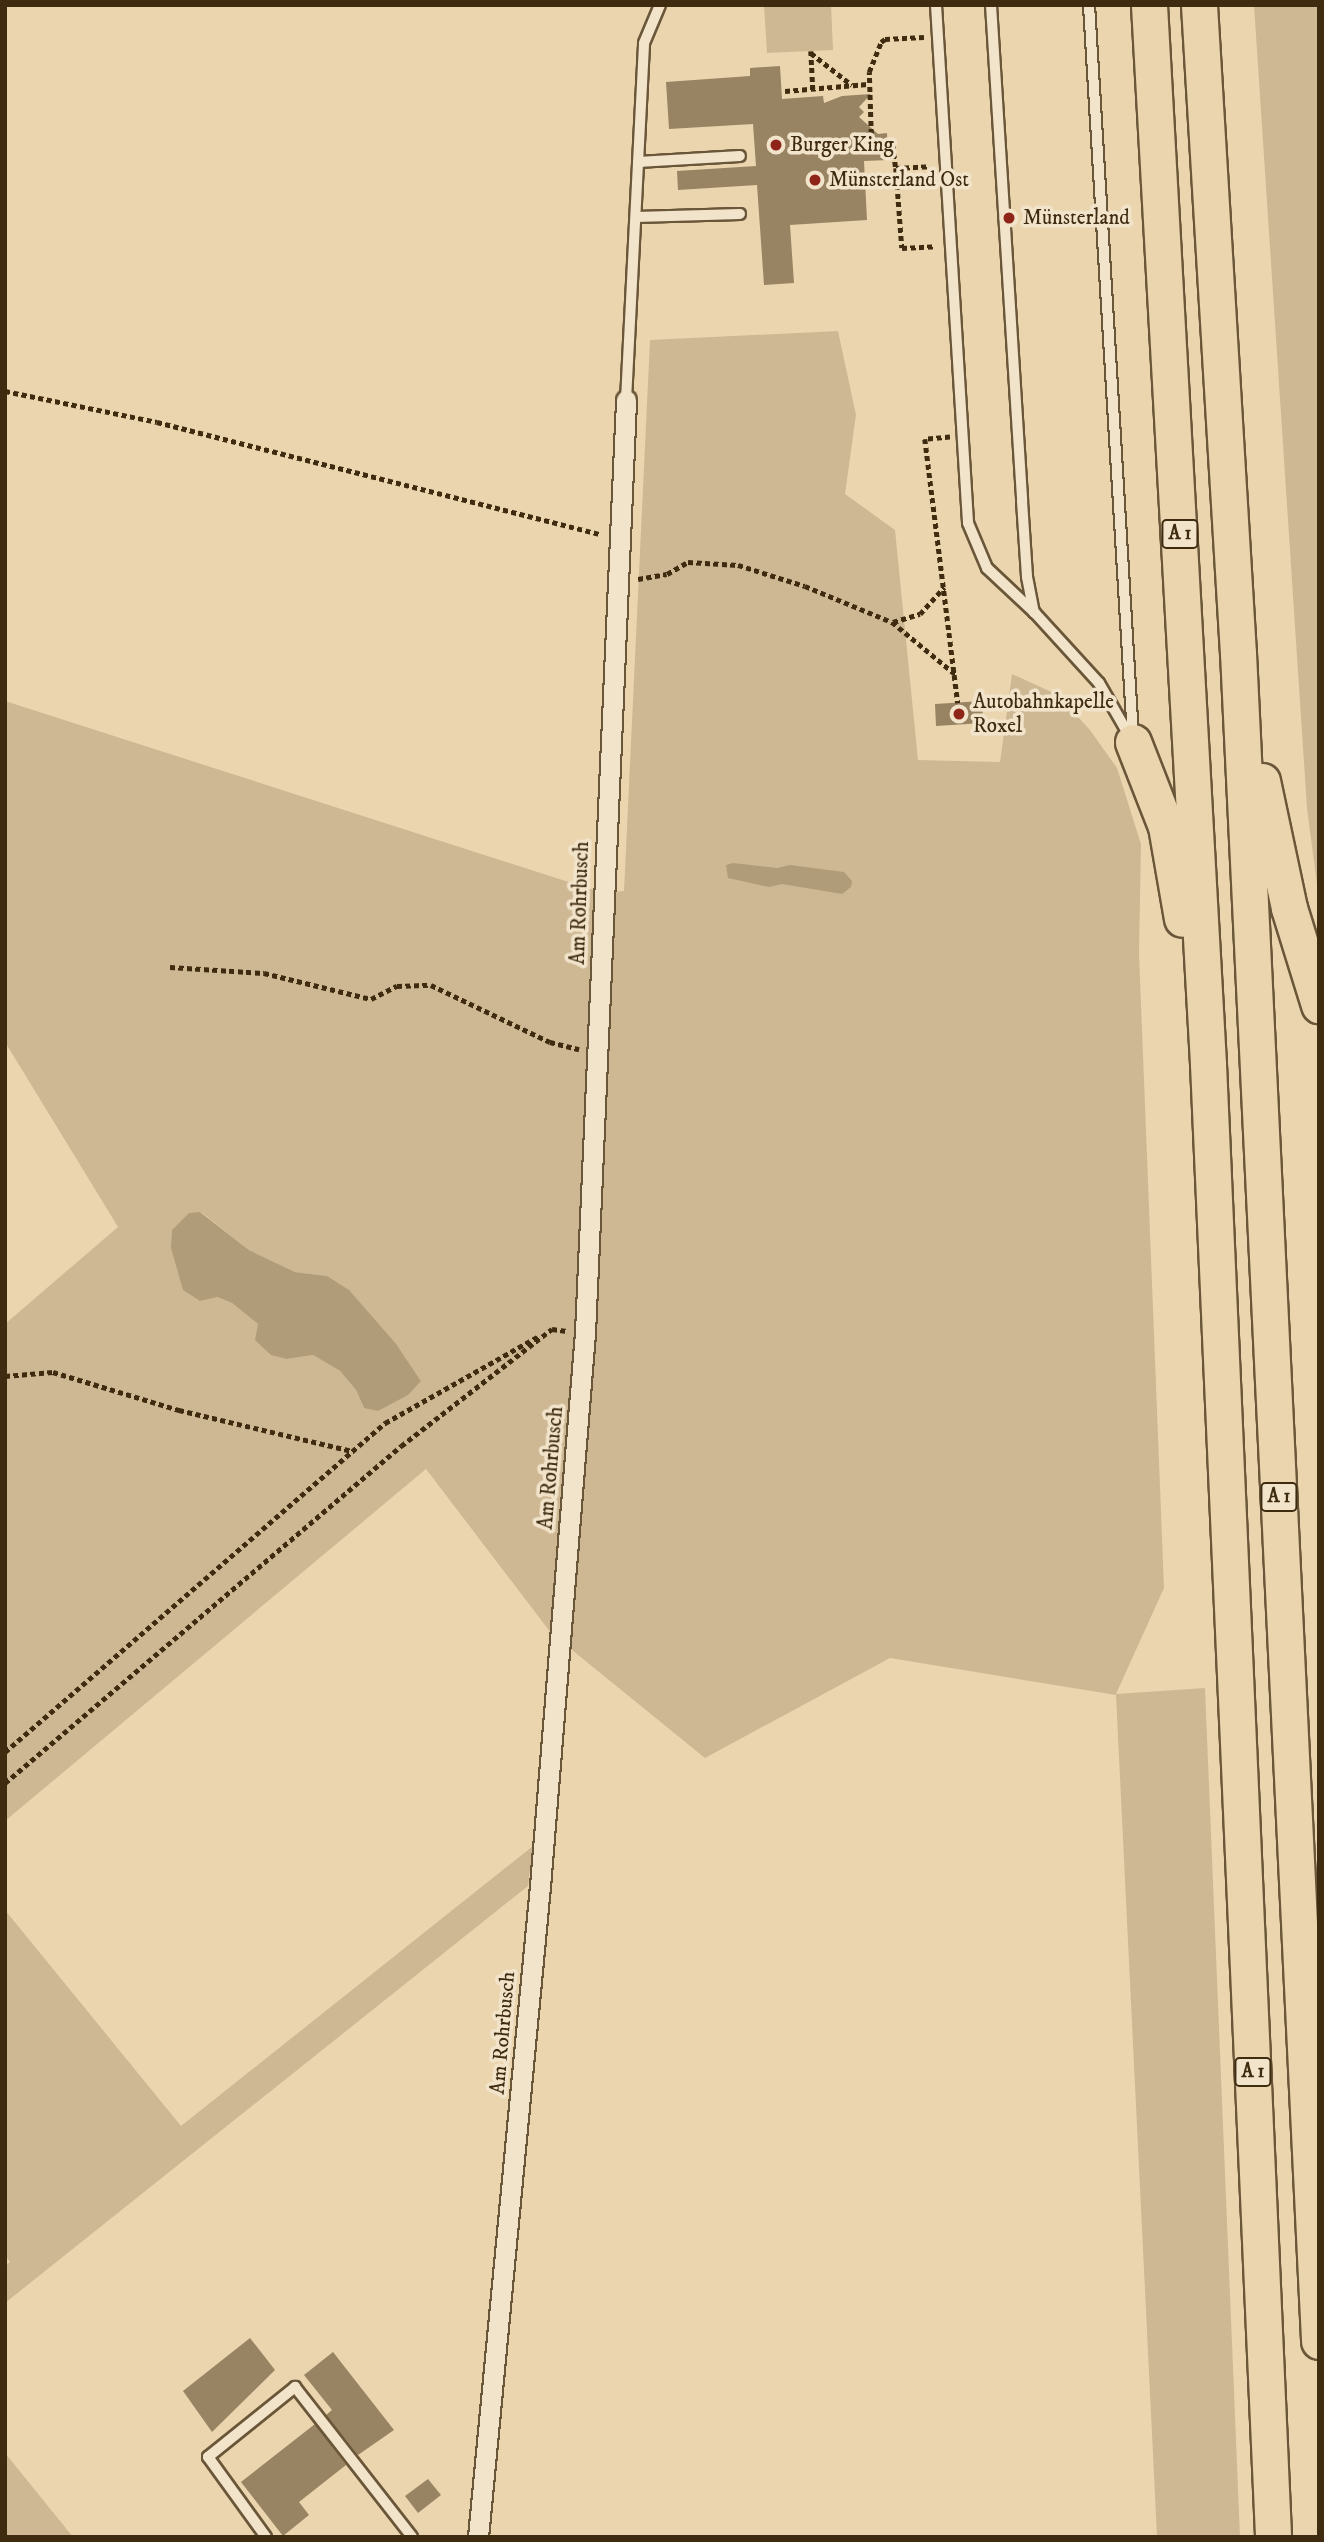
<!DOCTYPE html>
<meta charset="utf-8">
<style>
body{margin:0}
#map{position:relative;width:1324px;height:2542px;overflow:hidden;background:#ebd5af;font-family:"IM FELL DW Pica",serif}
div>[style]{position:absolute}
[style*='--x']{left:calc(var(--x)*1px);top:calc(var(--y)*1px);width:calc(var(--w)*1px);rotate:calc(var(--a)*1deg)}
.green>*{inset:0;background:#ceb894}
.water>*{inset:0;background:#b19c79}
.building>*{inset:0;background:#988463}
.path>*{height:4.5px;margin-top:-2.25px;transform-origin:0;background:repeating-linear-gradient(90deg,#3f2c10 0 5px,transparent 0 8.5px)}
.roads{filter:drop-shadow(2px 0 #6a5638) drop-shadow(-2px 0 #6a5638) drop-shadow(0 2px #6a5638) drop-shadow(0 -2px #6a5638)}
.lane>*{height:10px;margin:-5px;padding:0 5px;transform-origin:5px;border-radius:5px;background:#f2e4cb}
.street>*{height:19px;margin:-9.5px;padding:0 9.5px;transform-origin:9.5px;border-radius:9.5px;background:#f2e4cb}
.highway>*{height:35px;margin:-17.5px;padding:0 17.5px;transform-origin:17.5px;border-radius:17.5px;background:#ebd5af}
.dots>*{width:19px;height:19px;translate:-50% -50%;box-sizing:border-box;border:4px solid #f2e4cb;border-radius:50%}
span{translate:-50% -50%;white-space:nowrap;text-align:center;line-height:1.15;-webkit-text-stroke:7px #f2e4cb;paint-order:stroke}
.shield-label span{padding:2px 5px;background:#f2e4cb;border:2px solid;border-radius:5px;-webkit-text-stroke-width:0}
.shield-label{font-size:19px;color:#3f2c10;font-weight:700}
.poi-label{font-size:21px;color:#3f2c10}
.left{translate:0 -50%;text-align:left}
.street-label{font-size:21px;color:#3f2c10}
.frame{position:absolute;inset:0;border:7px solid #3f2c10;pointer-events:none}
</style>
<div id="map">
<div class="green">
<div style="clip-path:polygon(764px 5px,831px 5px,833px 50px,767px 53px)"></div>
<div style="clip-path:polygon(1254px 5px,1319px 5px,1319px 900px,1307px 808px)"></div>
<div style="clip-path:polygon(evenodd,838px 331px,856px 415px,845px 494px,895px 530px,918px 760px,1000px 762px,1012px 674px,1058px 695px,1090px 730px,1117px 768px,1141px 844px,1139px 953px,1164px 1588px,1116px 1694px,1205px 1688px,1240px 2537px,1157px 2537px,1116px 1695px,890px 1658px,705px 1758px,551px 1633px,426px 1469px,5px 1821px,5px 1324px,118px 1227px,5px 1042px,5px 701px,603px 893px,624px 891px,650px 340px,838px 331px,201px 1212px,249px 1250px,295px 1272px,327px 1276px,397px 1345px,421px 1381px,364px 1408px,356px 1390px,340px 1371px,313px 1355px,287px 1359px,258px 1324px,232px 1303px,217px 1297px,201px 1212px)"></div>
<div style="clip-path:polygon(533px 1846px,528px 1886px,5px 2303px,5px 2266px,10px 2262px,5px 2255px,5px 1910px,181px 2126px)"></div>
<div style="clip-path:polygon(5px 2453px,73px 2537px,5px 2537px)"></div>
</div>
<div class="water">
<div style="clip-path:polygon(733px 863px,777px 868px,790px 865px,844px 872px,852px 881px,851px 887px,842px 894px,782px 884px,769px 887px,728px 878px,726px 865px)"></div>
<div style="clip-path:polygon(200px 1212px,249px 1250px,295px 1272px,327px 1276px,349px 1290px,397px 1345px,421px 1381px,408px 1395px,378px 1411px,364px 1408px,356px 1390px,340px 1371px,313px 1355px,287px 1359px,271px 1355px,255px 1340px,258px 1324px,232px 1303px,217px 1297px,200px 1301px,183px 1290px,171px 1248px,172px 1230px,189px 1213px)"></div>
</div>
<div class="building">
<div style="clip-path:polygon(780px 66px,782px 99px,823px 96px,824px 103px,842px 96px,871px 94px,859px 107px,864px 112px,859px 117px,878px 134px,887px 133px,888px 160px,864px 161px,867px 220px,790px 225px,794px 283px,764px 285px,757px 185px,678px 190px,677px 171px,756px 166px,753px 124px,669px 129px,666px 82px,750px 76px,750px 68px)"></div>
<div style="clip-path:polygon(982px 701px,983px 723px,936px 726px,935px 704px)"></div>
<div style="clip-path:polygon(250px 2338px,275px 2370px,212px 2432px,183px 2391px)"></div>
<div style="clip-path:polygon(333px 2352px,394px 2430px,358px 2455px,326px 2415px,332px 2410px,304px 2375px)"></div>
<div style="clip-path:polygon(315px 2424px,346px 2465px,299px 2502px,309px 2515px,283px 2536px,241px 2482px)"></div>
<div style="clip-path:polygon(428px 2479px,441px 2495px,418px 2513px,405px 2496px)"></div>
</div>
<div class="path">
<div style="--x:811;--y:51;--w:38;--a:87"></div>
<div style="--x:811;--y:53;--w:52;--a:38"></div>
<div style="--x:785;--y:91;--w:83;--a:-4.8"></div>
<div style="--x:871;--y:134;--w:62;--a:-91.8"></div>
<div style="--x:869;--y:72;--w:32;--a:-68"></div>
<div style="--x:881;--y:42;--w:5;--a:-37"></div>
<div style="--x:885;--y:39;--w:39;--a:-3"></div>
<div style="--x:887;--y:145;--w:6;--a:0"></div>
<div style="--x:893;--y:145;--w:23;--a:83"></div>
<div style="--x:896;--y:168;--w:34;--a:-3"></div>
<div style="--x:896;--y:168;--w:80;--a:85.7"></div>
<div style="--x:902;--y:248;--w:34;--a:-3"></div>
<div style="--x:5;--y:391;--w:155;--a:11.5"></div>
<div style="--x:157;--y:422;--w:457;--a:14.2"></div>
<div style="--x:950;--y:437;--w:25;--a:175"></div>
<div style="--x:925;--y:439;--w:266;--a:82.9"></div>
<div style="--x:638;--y:579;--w:29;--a:-10"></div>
<div style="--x:667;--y:574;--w:24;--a:-30"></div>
<div style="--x:688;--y:562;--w:50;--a:3.4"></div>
<div style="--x:738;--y:565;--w:70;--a:17.4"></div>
<div style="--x:805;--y:586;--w:94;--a:22.5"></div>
<div style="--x:892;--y:622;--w:82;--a:39.5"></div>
<div style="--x:893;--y:622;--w:28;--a:-17"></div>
<div style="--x:920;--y:614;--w:36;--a:-48"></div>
<div style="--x:170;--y:967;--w:94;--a:3.7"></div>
<div style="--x:264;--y:973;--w:110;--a:13.7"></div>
<div style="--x:371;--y:999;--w:29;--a:-27"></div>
<div style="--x:397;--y:986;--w:34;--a:-2"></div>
<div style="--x:431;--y:985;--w:132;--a:25.6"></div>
<div style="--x:550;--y:1042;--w:30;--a:14"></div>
<div style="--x:5;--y:1376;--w:48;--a:-4.8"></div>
<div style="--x:53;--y:1372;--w:132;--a:16.8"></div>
<div style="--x:179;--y:1410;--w:178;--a:13.3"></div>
<div style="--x:5;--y:1752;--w:503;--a:-40.89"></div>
<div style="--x:385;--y:1423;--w:177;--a:-29.5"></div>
<div style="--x:5;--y:1783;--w:520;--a:-40.4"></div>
<div style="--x:401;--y:1446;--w:191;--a:-37.8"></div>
<div style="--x:552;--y:1329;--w:15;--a:8"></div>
</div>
<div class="roads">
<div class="lane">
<div style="--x:936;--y:5;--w:519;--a:86.46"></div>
<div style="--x:968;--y:523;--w:49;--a:67.1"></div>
<div style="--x:987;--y:568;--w:66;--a:43.2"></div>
<div style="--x:1035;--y:613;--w:95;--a:47.6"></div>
<div style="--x:1099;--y:683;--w:62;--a:60.1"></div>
<div style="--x:991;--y:5;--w:497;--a:86.4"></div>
<div style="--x:1022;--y:501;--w:76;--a:86.2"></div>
<div style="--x:1027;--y:577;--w:36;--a:79"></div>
<div style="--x:1089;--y:5;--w:734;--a:86.56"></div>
<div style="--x:638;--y:162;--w:102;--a:-3.4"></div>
<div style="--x:636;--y:217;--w:104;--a:-1.7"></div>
<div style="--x:626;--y:400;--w:357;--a:-87.1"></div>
<div style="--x:644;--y:43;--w:41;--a:-67.2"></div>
<div style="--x:266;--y:2537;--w:99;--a:-125.9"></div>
<div style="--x:208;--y:2457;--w:112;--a:-38.8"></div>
<div style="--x:295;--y:2387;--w:190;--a:52"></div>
</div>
<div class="street">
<div style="--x:478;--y:2537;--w:654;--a:-84.56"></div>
<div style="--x:540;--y:1886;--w:555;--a:-85.35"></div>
<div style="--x:585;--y:1333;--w:934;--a:-87.48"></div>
</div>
<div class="highway">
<div style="--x:1149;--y:5;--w:1061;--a:86.81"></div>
<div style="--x:1208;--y:1064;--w:1474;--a:87.47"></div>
<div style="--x:1199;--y:5;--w:649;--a:86.56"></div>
<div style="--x:1238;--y:653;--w:1690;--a:87.25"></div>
<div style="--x:1133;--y:742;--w:90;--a:68.6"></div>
<div style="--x:1166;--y:826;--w:94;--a:80.2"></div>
<div style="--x:1262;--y:781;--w:130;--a:78"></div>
<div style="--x:1289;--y:908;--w:102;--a:72.8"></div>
</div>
</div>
<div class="dots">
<div style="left:776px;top:145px;background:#8f2418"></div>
<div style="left:815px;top:180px;background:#8f2418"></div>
<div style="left:1009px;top:218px;background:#8f2418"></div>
<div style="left:959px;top:714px;background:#8f2418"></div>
</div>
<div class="shield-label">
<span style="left:1180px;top:534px">A 1</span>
<span style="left:1279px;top:1497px">A 1</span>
<span style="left:1253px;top:2072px">A 1</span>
</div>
<div class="poi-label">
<span class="left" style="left:790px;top:145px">Burger King</span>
<span class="left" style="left:829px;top:180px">Münsterland Ost</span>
<span class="left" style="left:1023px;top:218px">Münsterland</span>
<span class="left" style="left:973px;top:714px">Autobahnkapelle<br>Roxel</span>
</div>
<div class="street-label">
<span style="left:580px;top:903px;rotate:-88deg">Am Rohrbusch</span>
<span style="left:551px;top:1468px;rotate:-85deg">Am Rohrbusch</span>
<span style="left:503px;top:2033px;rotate:-85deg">Am Rohrbusch</span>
</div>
<div class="frame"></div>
</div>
